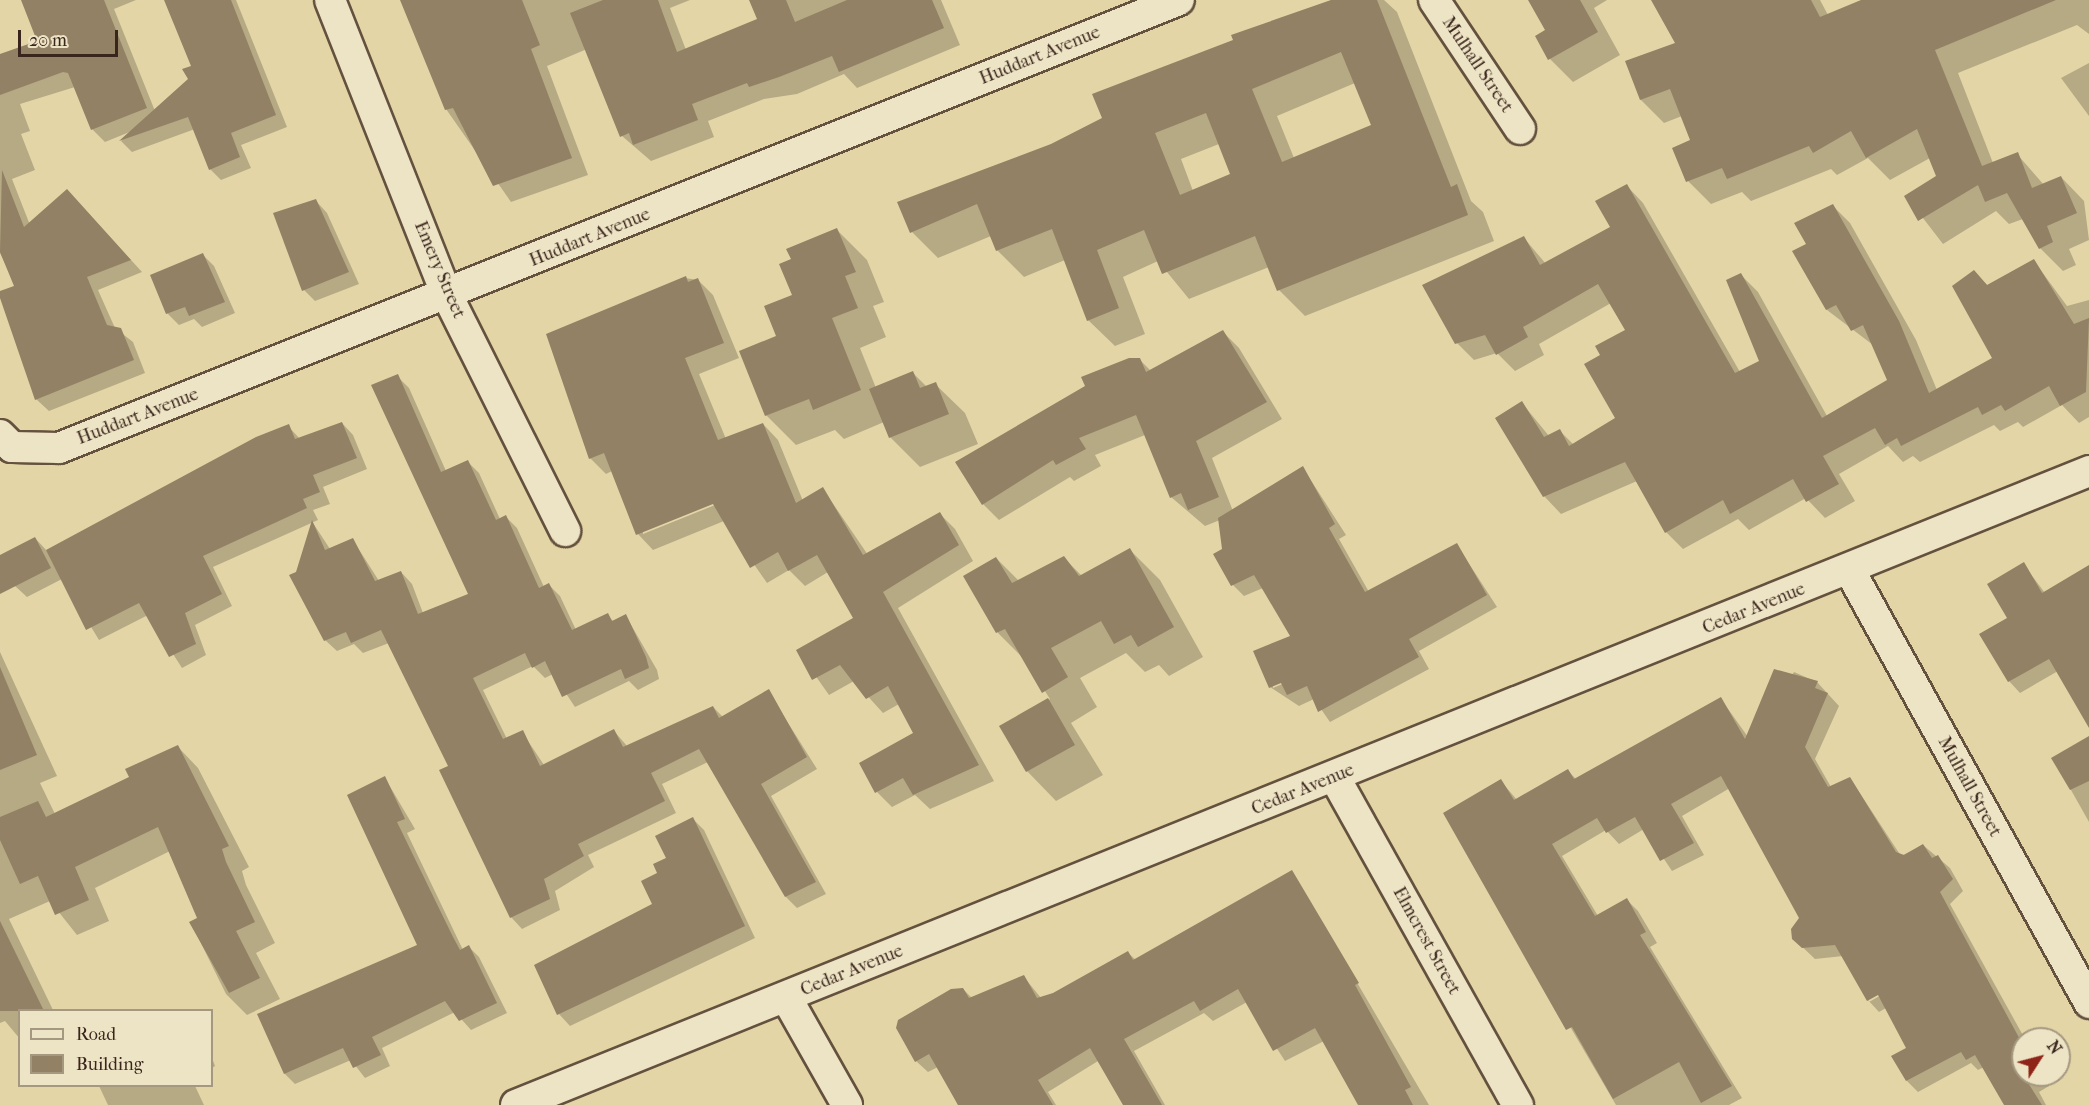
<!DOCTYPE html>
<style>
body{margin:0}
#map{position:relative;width:2089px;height:1105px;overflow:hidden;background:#e3d5a6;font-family:"IM FELL French Canon",serif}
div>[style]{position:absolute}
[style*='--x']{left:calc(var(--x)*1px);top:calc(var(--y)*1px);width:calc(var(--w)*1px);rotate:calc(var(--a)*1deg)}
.shadow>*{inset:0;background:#0003}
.building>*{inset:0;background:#928164}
.roads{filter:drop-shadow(2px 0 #64513e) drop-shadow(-2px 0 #64513e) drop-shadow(0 2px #64513e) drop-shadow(0 -2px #64513e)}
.minor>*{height:30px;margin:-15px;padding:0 15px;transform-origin:15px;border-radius:15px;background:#ede4c5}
span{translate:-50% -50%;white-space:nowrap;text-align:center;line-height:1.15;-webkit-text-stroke:4.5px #ede4c5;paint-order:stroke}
.street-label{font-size:18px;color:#3a251c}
.legend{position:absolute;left:18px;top:1009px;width:195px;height:78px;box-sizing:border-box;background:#ede4c5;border:2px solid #a59881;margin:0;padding:8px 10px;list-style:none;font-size:18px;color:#3a251c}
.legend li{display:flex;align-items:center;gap:12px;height:30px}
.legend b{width:30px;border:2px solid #a59881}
.north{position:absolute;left:2011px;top:1027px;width:60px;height:60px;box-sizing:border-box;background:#ede4c5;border:2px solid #a59881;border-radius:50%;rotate:54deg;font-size:16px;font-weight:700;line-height:24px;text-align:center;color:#3a251c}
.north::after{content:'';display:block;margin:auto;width:21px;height:27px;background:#8f2418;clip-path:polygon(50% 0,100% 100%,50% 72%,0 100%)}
.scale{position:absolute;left:18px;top:30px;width:100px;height:27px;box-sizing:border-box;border:3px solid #3a251c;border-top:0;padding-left:8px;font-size:18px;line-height:21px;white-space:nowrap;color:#3a251c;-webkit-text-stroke:4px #ede4c5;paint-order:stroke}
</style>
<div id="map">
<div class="shadow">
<div style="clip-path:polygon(23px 0,136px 0,114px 9px,155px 111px,190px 79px,193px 66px,166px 0,236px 0,287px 127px,241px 145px,251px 168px,221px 180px,210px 169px,195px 129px,132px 152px,121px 141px,132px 131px,105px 142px,93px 130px,75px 87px,20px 104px,30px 131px,21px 134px,35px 170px,12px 179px,30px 225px,79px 203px,142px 272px,98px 290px,115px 328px,133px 342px,145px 373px,49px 411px,36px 399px,0 294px,16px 287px,0 253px,0 56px,38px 42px)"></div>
<div style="clip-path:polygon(403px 0,690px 0,670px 8px,686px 50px,759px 20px,751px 0,941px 0,960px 45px,857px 88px,844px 74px,797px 94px,764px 99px,708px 121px,714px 137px,651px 161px,622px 136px,587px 49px,547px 66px,588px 175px,511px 202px,446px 109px)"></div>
<div style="clip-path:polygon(evenodd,1332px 0,1384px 0,1397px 12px,1471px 201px,1483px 212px,1494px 241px,1305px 316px,1279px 290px,1269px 267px,1189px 299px,1158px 261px,1123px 277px,1145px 334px,1115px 346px,1088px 320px,1065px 260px,1024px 277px,997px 250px,991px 236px,938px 258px,912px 232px,1235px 41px,1332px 0,1355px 83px,1373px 126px,1294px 158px,1277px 116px,1355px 83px,1332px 0,1219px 144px,1232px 175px,1193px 191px,1181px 159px,1219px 144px)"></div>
<div style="clip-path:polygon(1529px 0,1607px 0,1594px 8px,1620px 55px,1573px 82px,1550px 59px,1547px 31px)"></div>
<div style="clip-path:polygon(1653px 0,1820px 0,1828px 15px,1865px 0,2089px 0,2089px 34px,2077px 25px,1958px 73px,1993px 163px,2017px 154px,2044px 185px,2061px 177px,2084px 201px,2089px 240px,2069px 249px,2076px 265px,2063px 271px,2040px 248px,2023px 219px,2009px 224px,1996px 211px,1943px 244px,1906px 196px,1938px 177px,1930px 158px,1890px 180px,1868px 158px,1837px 175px,1831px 169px,1751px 201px,1742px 192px,1711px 204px,1688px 181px,1692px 141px,1682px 116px,1664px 123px,1641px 100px,1627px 62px,1677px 44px)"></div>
<div style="clip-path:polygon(2089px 63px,2089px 116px,2061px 78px)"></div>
<div style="clip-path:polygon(1626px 185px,1643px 203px,1740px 372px,1761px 362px,1741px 275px,1758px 292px,1827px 416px,1888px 381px,1873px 345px,1827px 310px,1794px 252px,1808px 244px,1833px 206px,1850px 223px,1916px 340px,1937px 390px,1994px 358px,1974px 271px,1988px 286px,2034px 261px,2067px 306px,2089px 300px,2089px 417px,2079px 423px,2062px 405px,2023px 427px,2018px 422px,2000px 431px,1994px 425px,1920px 462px,1913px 456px,1903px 462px,1888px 446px,1839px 474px,1855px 501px,1825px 518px,1806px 498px,1749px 530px,1738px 519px,1683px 549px,1666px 532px,1637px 481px,1561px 514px,1544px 496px,1522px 403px,1549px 436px,1559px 430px,1574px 445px,1617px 419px,1602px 356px,1627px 330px,1611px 303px,1539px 344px,1544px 355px,1515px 371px,1497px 353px,1474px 360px,1457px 343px,1524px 238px,1546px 264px,1612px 228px)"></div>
<div style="clip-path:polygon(316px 201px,327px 213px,359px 284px,315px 301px,304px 290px)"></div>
<div style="clip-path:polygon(837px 230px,867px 260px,884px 302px,873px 306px,886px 337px,860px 348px,876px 388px,913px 373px,927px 387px,935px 384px,965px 413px,978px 444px,920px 467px,890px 437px,884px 422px,844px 439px,835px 430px,796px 445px,766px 415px,778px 337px,794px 296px,793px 260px)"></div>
<div style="clip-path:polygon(203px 255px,214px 266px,235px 313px,202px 327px,194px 319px,179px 325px,167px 313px)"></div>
<div style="clip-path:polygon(evenodd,685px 278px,698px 280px,713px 295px,739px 358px,699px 374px,726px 439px,763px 424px,778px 440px,803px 501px,823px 489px,868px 555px,940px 514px,955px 529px,973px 561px,898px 608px,994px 781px,930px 809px,915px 795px,892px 807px,877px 792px,915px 734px,899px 704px,883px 713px,854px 681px,829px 695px,798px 651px,855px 619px,828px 572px,805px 586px,789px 570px,767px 583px,724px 521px,653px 550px,638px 534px,612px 471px,606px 474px,590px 458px,548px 335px,685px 278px,719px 500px,720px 503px,643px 534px,643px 531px,719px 500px)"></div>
<div style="clip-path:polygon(evenodd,1222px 331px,1239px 348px,1282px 419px,1212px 458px,1233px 511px,1303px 468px,1346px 535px,1339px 539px,1369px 592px,1457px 545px,1497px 607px,1419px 651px,1429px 669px,1330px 722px,1314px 699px,1299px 706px,1270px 687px,1292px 637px,1263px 588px,1244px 596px,1233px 585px,1220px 520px,1205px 526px,1171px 497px,1145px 435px,1095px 455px,1101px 466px,1074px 481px,1070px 477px,999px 520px,983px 504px,1139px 359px,1151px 371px,1222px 331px,1288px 679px,1289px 681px,1273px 688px,1273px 685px,1288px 679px)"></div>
<div style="clip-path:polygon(397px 376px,409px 388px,446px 471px,467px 461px,479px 473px,500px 519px,505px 516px,517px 528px,544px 587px,549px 585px,560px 596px,576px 630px,607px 615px,614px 622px,626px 616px,657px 670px,659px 679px,638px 690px,629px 681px,575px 707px,553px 674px,545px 678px,533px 666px,483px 690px,507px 739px,522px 732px,544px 765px,614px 731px,627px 746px,713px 707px,723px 717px,768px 691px,817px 769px,771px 796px,826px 894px,797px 908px,786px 897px,708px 762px,662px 784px,676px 813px,588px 855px,594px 867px,555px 891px,560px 910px,522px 929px,511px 917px,450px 767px,389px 643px,363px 653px,354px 644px,337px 651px,325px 640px,297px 573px,313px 523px,330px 549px,353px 540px,379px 581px,401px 572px,412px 584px,423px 613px,470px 594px)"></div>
<div style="clip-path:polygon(342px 423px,353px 435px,367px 469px,323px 487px,330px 504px,313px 510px,318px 520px,213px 567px,232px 606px,195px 625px,206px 655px,182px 668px,148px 615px,99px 640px,62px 579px,27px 597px,15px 586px,35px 538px,47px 551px,288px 426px,300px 439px)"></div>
<div style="clip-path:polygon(1130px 550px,1160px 580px,1203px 657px,1169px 676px,1159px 665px,1145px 672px,1126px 653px,1080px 678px,1097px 707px,1071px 723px,1103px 775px,1056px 801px,1027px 771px,1001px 727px,1050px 699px,1025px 660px,998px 633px,965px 576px,996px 558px,1019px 581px,1064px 558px,1082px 576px)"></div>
<div style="clip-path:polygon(2023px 564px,2045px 593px,2089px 568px,2089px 705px,2058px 671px,2020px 693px,2009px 681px,2009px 618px)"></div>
<div style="clip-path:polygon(0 652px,57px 776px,40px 783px,55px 814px,131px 777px,178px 747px,198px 768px,249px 867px,242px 871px,246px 885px,275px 943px,256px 953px,280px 999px,247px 1015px,226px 994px,191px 923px,199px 919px,170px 851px,95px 888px,109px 921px,77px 935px,50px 901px,9px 919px,53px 1010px,20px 1010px,20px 1039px,5px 1021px,0 1023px)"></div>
<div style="clip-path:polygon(evenodd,1794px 672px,1817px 682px,1839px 706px,1815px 759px,1831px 787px,1850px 778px,1901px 856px,1923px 845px,1950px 868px,1963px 891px,1950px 904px,2025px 1039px,2023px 1075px,2044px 1075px,2049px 1086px,2039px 1092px,2046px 1105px,2005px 1105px,1984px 1067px,1978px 1070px,1971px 1063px,1918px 1092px,1907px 1081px,1908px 1048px,1886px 1008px,1879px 1012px,1868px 1000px,1843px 956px,1815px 959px,1794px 939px,1801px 918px,1730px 788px,1682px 816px,1704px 855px,1672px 871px,1644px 829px,1619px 844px,1606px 830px,1562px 856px,1598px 916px,1627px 900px,1638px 911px,1657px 943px,1650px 947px,1742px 1098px,1729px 1105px,1616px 1105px,1445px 813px,1500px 780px,1517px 800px,1568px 771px,1576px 779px,1721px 699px,1748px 737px,1794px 672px,1883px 990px,1885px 993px,1869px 1002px,1869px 998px,1883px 990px)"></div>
<div style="clip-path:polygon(2089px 738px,2089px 822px,2053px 758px)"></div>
<div style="clip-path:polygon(385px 778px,415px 829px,407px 833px,463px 950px,469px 947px,479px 957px,507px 1013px,471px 1030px,455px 1012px,382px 1048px,390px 1066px,365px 1078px,351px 1060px,295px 1084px,285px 1074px,259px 1015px,419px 946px)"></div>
<div style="clip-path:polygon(693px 819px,704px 830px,755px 938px,570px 1026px,559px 1014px,654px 905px,659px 873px)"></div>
<div style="clip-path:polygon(1292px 872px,1429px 1105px,1360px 1105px,1324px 1041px,1285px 1061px,1247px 1002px,1213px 1021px,1204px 1013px,1134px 1051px,1165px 1105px,1124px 1105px,1098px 1061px,1048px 1092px,1056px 1105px,958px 1105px,938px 1067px,928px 1072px,916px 1061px,963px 989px,972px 998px,1024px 977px,1041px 998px,1054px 994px,1128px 953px,1136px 960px)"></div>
<div style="clip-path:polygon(212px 1058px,215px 1066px,212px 1068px)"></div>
<div style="clip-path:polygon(99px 1086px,195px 1086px,204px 1105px,108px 1105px)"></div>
</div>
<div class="building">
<div style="clip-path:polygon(21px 0,104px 0,147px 108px,91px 130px,68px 73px,63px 72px,0 95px,0 54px,37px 41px)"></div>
<div style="clip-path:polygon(164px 0,231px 0,276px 115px,231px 133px,240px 157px,209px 170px,188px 117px,119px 141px,188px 79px,182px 69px,191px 66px)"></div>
<div style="clip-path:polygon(400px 0,522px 0,540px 45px,531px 49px,572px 158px,493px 186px,453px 108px,445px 110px)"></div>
<div style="clip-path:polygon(603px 0,658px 0,677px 52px,757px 19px,749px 0,786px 0,795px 22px,847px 0,932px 0,944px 28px,839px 72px,832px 56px,779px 77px,749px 87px,747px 83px,692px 104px,698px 120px,633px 145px,629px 133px,620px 137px,570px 13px)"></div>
<div style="clip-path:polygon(evenodd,1331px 0,1377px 0,1451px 187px,1457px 184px,1468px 215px,1277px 291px,1255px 236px,1162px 274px,1144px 230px,1097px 250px,1119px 308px,1087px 321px,1052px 229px,996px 251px,977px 204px,910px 233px,897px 202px,1051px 144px,1102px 118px,1092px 94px,1233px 40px,1231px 35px,1331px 0,1341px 52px,1371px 125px,1282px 162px,1252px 89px,1341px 52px,1331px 0,1206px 113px,1230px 174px,1180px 195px,1155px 133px,1206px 113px)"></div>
<div style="clip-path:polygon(1528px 0,1580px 0,1598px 32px,1548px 60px,1535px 36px,1545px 30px)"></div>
<div style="clip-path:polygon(1651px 0,1811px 0,1820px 17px,1861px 0,2056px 0,1935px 50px,1982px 166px,2018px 152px,2032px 188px,2061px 176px,2077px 213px,2047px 226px,2053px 242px,2039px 249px,2007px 193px,1985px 202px,1978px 185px,1918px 221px,1904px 196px,1936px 176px,1917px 129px,1866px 158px,1851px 131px,1813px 153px,1809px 146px,1727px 179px,1722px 168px,1686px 182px,1672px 148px,1690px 140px,1670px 89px,1640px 100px,1625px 61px,1675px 43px)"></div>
<div style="clip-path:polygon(2px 170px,24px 227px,67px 189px,131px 260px,87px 277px,107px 325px,121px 328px,134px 360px,35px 400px,0 298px,0 291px,14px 286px,0 252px)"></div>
<div style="clip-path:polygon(1627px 184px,1735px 373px,1759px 361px,1726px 280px,1741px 273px,1822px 418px,1887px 380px,1863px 325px,1851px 331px,1836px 305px,1826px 310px,1792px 251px,1806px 244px,1794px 223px,1833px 204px,1899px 321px,1929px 393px,1992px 358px,1952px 286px,1974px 270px,1987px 285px,2034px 259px,2074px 324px,2089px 318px,2086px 392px,2060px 406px,2049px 386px,2005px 411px,2001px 405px,1982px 415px,1978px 407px,1901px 446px,1897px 438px,1885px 445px,1875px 428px,1823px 456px,1839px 484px,1806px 502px,1793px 479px,1730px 514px,1723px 500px,1665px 533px,1625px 462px,1543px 497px,1495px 418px,1522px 401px,1544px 437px,1560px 429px,1569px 446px,1615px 418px,1584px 364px,1600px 355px,1595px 346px,1625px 330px,1598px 284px,1523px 327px,1528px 337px,1496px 355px,1485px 335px,1455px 344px,1422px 285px,1524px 236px,1540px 265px,1610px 227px,1595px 201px)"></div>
<div style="clip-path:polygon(316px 199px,349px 272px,302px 291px,273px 213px)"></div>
<div style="clip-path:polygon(837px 228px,856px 272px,845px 276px,858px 308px,832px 318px,861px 390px,813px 410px,809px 399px,765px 416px,739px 351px,776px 336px,764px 306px,792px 295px,779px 264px,791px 259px,786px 249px)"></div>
<div style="clip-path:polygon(203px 253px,225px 302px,189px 316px,185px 307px,166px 314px,150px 275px)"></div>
<div style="clip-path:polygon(686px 276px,688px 282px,698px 278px,724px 343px,685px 358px,718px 440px,763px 423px,796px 503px,823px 487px,863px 555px,940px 512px,959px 545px,883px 592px,979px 765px,913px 795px,903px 778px,875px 793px,859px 763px,913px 733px,888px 686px,866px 699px,840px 665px,812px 680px,796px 650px,853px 618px,817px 555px,788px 571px,778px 552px,750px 568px,713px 504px,636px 535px,604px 453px,589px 459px,546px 334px)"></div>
<div style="clip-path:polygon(1223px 330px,1267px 402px,1196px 441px,1219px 497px,1188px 510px,1181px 493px,1170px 498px,1136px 415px,1079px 438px,1086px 449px,1056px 465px,1053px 460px,982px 505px,955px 462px,1085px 386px,1081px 377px,1129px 358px,1140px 358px,1146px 372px)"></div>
<div style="clip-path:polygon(913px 371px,920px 388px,936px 382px,949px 414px,889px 438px,869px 389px)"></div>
<div style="clip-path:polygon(398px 374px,441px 472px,468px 460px,496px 520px,506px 515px,539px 588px,549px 583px,572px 630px,608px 613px,612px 621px,626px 614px,646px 657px,649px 668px,625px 679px,621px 669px,562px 697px,545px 661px,532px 668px,525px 653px,473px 678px,503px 739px,523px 730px,540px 766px,614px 729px,623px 747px,713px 706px,719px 718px,769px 689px,807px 757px,761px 784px,816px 882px,785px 897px,699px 749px,651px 773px,665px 801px,578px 844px,584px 856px,544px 879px,550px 899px,510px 918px,439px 770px,448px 766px,381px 630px,351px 643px,346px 632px,324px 641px,289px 575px,296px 572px,312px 520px,325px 550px,353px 538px,375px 581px,401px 571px,418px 614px,468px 594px,371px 385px)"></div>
<div style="clip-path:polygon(342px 422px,357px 458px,313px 475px,320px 492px,303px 499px,307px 508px,203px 556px,222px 594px,185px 613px,196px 644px,169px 657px,139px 603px,86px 630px,46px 550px,256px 437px,289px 424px,295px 439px)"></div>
<div style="clip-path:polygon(1303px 466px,1335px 524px,1329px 528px,1365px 592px,1457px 543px,1487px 595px,1409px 639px,1419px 657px,1318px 712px,1307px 686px,1287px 695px,1281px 683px,1269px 688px,1253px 651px,1290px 636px,1254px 575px,1231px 586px,1213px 554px,1222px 549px,1218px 518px)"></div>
<div style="clip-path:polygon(35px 537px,51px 568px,0 594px,0 555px)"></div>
<div style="clip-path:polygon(1130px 548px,1174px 627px,1138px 647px,1131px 635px,1114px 644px,1101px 621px,1051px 648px,1068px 677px,1042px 693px,1005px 629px,996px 633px,963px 576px,996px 557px,1012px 583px,1064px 556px,1079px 576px)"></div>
<div style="clip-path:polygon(2024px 562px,2042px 593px,2089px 565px,2089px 728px,2049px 659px,2008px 682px,1979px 634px,2007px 618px,1987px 584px)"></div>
<div style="clip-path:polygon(0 667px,37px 755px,0 770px)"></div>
<div style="clip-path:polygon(1774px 669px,1818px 681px,1815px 688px,1828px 693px,1805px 747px,1828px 787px,1850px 777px,1896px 852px,1904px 855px,1923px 844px,1932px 858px,1938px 855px,1953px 879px,1940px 892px,2023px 1045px,2023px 1075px,2042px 1105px,2004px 1105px,1975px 1055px,1966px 1060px,1961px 1052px,1906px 1081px,1891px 1056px,1906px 1048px,1878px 995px,1867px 1001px,1835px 945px,1802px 948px,1792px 939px,1791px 929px,1799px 918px,1721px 776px,1671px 804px,1694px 843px,1660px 861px,1635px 817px,1606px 833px,1597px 818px,1552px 844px,1595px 916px,1627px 898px,1646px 932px,1640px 935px,1732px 1086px,1701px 1103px,1679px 1062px,1613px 1099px,1572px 1027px,1566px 1030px,1443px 813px,1501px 779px,1514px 800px,1568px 769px,1574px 779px,1721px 697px,1745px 739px)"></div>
<div style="clip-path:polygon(1048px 698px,1075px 745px,1026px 772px,999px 726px)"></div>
<div style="clip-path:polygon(2089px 736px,2089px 781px,2070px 790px,2051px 758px)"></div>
<div style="clip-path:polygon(178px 745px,229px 846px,222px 849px,226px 862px,255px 922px,236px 931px,260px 978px,229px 993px,189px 922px,197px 918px,158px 827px,75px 867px,89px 900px,55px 915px,38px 876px,20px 884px,0 840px,0 817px,38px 801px,46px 817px,129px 777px,125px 769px)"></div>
<div style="clip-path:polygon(385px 776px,405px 819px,397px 822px,453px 937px,460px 950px,469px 945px,497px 1003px,459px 1021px,445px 1001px,372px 1037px,381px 1055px,353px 1068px,343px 1048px,284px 1074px,257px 1014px,417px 945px,347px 795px)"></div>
<div style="clip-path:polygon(693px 817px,745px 926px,557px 1015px,534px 965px,652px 904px,641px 881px,657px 873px,653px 864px,666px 858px,655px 836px)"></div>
<div style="clip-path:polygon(1292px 870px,1359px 983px,1355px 985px,1411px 1087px,1405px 1090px,1413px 1105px,1358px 1105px,1315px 1028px,1273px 1051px,1238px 989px,1200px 1011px,1194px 1001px,1124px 1039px,1162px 1105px,1123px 1105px,1090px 1048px,1038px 1080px,1053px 1105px,958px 1105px,929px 1054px,915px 1062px,896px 1028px,898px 1020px,951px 989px,963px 988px,969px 998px,1024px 975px,1037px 998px,1053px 993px,1128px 951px,1133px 960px)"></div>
<div style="clip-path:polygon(0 921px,44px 1011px,0 1011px)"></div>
</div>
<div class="roads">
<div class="minor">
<div style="--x:330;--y:0;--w:317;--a:68.4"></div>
<div style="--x:447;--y:295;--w:264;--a:63.4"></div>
<div style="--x:1434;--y:0;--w:155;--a:56.3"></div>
<div style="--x:0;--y:435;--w:17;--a:45"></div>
<div style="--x:12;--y:447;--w:47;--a:1.2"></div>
<div style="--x:59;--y:448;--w:1206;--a:-21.8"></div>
<div style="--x:1850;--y:571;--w:494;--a:61"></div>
<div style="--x:1335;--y:778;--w:375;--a:60.8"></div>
<div style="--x:786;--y:997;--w:124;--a:60.5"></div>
<div style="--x:516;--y:1105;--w:1696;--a:-21.95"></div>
</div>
</div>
<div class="street-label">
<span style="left:1040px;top:56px;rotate:-22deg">Huddart Avenue</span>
<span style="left:1477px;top:65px;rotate:56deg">Mulhall Street</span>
<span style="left:590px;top:238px;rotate:-22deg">Huddart Avenue</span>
<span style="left:439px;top:270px;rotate:67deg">Emery Street</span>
<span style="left:138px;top:417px;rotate:-21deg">Huddart Avenue</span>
<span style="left:1754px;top:609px;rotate:-22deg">Cedar Avenue</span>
<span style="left:1969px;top:787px;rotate:61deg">Mulhall Street</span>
<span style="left:1303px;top:790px;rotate:-22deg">Cedar Avenue</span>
<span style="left:1426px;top:941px;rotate:61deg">Elmcrest Street</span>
<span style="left:852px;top:971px;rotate:-22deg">Cedar Avenue</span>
</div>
<ul class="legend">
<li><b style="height:8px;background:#ede4c5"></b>Road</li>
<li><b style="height:16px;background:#928164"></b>Building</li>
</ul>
<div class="north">N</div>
<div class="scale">20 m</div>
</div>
